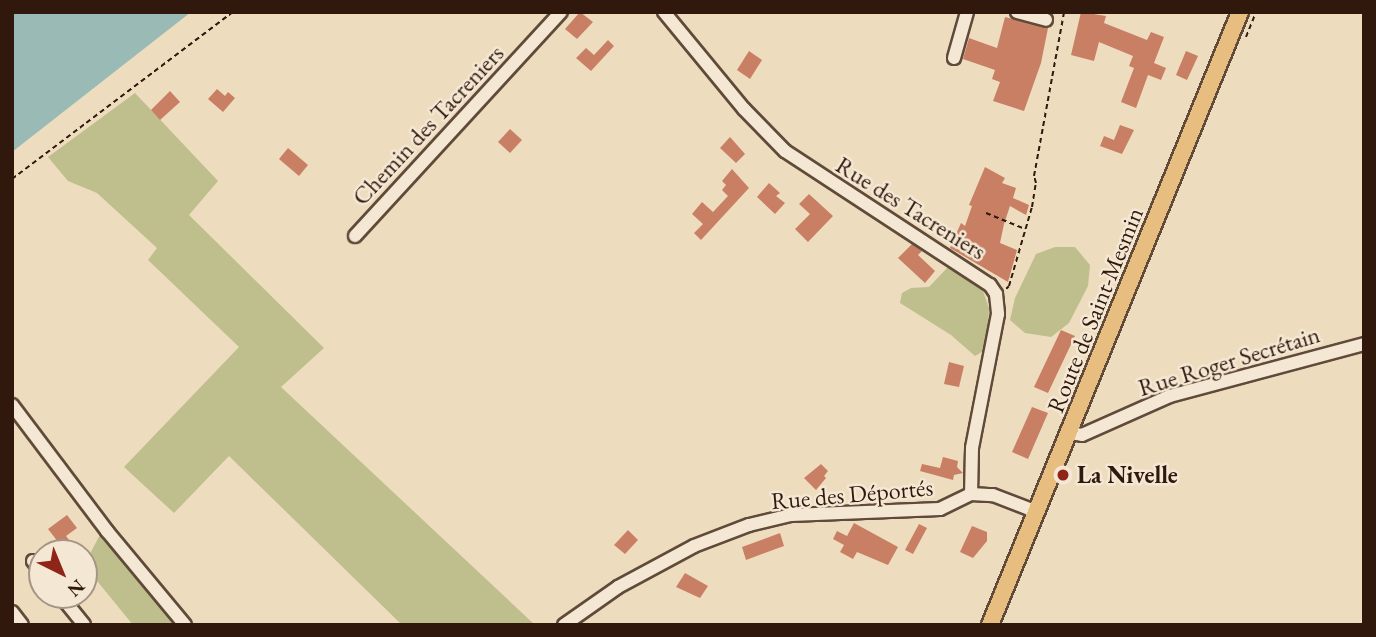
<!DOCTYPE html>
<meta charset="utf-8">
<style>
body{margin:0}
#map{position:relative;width:1376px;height:637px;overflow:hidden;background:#eedcbf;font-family:"EB Garamond",serif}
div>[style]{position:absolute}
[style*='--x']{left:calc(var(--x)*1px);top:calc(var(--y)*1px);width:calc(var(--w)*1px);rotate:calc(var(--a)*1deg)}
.green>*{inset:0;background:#bfbe8d}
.water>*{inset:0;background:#9abab6}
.building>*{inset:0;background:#c97f63}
.path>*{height:2px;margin-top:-1px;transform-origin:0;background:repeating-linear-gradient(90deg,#30190c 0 5px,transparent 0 8.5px)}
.roads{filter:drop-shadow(2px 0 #604a39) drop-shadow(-2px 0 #604a39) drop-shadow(0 2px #604a39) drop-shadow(0 -2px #604a39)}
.minor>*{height:12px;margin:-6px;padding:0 6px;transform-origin:6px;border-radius:6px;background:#f4e8d5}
.major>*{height:16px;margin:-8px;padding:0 8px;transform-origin:8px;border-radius:8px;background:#e7be80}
.dots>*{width:19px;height:19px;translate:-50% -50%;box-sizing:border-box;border:4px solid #f4e8d5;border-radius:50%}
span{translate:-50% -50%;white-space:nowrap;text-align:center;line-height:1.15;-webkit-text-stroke:5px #f4e8d5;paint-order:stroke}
.street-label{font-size:24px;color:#30190c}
.poi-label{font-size:24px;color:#30190c;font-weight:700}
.left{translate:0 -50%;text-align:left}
.frame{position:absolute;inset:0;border:14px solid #30190c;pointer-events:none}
.north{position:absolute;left:28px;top:539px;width:70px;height:70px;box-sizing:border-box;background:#f4e8d5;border:2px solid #a69585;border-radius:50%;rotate:137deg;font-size:19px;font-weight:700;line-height:28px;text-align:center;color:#30190c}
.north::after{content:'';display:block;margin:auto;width:24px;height:32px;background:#8f2418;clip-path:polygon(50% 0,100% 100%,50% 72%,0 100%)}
</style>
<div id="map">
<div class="green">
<div style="clip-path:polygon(135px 93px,218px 181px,189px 215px,324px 348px,281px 387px,535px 625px,402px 625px,229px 456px,174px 513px,124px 467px,239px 347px,148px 260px,157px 248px,97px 193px,68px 181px,48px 157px)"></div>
<div style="clip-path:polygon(1055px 247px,1075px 247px,1090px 265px,1088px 286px,1069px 323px,1051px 337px,1025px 333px,1010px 320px,1015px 298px,1036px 254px)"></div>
<div style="clip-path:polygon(948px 267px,983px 291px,989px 308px,987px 349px,975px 356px,951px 335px,900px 303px,902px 293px,911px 288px,929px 287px)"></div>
<div style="clip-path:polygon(102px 531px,180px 625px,133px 625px,84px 565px)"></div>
</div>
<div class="water">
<div style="clip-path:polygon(12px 12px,191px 12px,12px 152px)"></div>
</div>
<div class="building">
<div style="clip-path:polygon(580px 12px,593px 22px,577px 39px,565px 29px)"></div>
<div style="clip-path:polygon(1081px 12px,1106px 16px,1104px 23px,1147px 40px,1151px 32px,1164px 37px,1154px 63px,1166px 68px,1161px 80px,1148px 75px,1136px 108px,1121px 102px,1134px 68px,1129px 66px,1133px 56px,1099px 42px,1094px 61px,1071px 55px)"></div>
<div style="clip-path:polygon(1005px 17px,1048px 28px,1041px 63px,1024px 111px,993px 101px,1000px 82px,992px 79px,995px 70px,963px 59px,969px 38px,997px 48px)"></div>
<div style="clip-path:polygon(608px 40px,614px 46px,591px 71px,576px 58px,586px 48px,594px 55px)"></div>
<div style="clip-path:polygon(749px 51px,762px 60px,750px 79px,737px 70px)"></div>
<div style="clip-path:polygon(1186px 51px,1198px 56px,1187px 80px,1176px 75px)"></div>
<div style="clip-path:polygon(217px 89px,225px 96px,228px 92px,235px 98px,223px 112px,208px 99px)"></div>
<div style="clip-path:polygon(170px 91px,180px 102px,160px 120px,151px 110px)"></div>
<div style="clip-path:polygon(1120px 125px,1134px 130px,1122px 154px,1100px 146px,1104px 136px,1114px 140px)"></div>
<div style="clip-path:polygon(510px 129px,522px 140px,510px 153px,498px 142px)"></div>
<div style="clip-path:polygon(730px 137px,745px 154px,736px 163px,720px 148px)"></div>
<div style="clip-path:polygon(288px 148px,308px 165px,299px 176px,279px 159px)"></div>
<div style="clip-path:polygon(985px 167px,1005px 178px,1002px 183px,1016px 188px,1013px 198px,1029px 205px,1026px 215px,1010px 206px,1004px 224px,1000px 243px,1017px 250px,1008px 282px,950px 248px,961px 223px,965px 226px,972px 206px,969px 205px)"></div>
<div style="clip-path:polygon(732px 169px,749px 188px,701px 240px,694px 233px,703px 224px,692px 214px,702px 202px,713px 212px,728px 196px,722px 190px,726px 185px,722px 181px)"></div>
<div style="clip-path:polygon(769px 183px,780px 193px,776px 196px,785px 203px,775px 214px,757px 197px)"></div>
<div style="clip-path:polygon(809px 194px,833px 216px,808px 242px,795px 229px,810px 214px,799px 204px)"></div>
<div style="clip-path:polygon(912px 244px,922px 251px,918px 255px,935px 271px,925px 283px,898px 258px)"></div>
<div style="clip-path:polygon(1061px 330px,1075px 336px,1048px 393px,1034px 387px)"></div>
<div style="clip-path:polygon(949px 362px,964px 366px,959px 387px,944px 384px)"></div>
<div style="clip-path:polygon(1032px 407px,1048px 413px,1028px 459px,1012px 452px)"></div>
<div style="clip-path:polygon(943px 457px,958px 461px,957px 467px,963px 473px,954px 475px,953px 480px,920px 471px,922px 464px,940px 468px)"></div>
<div style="clip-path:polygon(821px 464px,828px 471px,824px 476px,826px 478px,816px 490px,804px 478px)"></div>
<div style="clip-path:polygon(67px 515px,77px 528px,66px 536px,73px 545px,65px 551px,48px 529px)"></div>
<div style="clip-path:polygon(854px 523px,898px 547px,888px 565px,857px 552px,853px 559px,840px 552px,844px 545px,833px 539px,837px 531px,847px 536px)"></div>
<div style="clip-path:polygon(919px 524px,927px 528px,913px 554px,905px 550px)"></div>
<div style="clip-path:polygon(972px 526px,987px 532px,987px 541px,973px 558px,960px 552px)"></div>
<div style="clip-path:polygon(628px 530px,638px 540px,625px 554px,614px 545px)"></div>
<div style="clip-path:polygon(780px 533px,784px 546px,746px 560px,742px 547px)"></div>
<div style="clip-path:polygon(685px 573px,708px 586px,700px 598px,676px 587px)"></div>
</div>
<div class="path">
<div style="--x:1246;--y:37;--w:27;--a:-68"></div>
<div style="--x:12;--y:179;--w:277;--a:-37.1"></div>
<div style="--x:986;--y:213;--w:42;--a:22.3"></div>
<div style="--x:1006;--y:289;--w:4;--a:-45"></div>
<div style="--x:1009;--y:286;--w:82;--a:-73.8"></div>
<div style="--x:1032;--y:207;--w:24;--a:-81"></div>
<div style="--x:1036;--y:183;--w:7;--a:-106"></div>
<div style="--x:1034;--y:176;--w:167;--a:-79.6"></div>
</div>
<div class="roads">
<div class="minor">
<div style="--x:664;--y:12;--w:126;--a:50.5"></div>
<div style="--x:744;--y:109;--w:59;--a:45.7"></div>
<div style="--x:785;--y:151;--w:245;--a:33.2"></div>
<div style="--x:990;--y:285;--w:11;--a:56"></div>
<div style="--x:996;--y:294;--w:20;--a:84"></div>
<div style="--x:998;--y:314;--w:136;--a:101"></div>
<div style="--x:972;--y:448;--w:46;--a:91.2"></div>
<div style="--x:1017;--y:12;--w:30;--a:15"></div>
<div style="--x:954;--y:58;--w:48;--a:-74.2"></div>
<div style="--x:355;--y:236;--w:304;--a:-47.4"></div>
<div style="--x:12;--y:405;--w:158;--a:53"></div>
<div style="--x:107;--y:531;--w:122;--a:50.3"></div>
<div style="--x:1070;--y:433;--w:12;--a:9"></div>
<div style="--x:1082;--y:435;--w:96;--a:-23.9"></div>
<div style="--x:1170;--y:396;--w:201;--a:-15"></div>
<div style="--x:33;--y:561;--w:15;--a:53"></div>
<div style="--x:60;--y:595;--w:38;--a:51"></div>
<div style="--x:12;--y:612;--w:16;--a:52"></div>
<div style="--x:564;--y:625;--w:66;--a:-35.1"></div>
<div style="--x:618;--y:587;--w:86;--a:-28.3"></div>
<div style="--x:694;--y:546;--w:59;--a:-20.9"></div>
<div style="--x:749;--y:525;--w:43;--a:-13.4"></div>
<div style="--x:791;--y:515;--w:149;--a:-2.3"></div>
<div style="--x:940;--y:509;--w:34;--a:-26"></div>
<div style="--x:971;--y:494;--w:22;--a:3"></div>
<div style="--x:993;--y:495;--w:47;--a:21.1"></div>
</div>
<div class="major">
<div style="--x:990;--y:625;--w:662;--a:-67.81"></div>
</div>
</div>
<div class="dots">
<div style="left:1063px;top:475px;background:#8f2418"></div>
</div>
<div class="street-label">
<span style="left:428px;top:125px;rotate:-47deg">Chemin des Tacreniers</span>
<span style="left:911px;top:208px;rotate:32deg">Rue des Tacreniers</span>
<span style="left:1095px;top:310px;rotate:-68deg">Route de Saint-Mesmin</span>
<span style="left:1229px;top:361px;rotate:-17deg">Rue Roger Secrétain</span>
<span style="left:852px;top:494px;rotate:-5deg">Rue des Déportés</span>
</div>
<div class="poi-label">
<span class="left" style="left:1077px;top:475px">La Nivelle</span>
</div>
<div class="frame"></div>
<div class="north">N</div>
</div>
